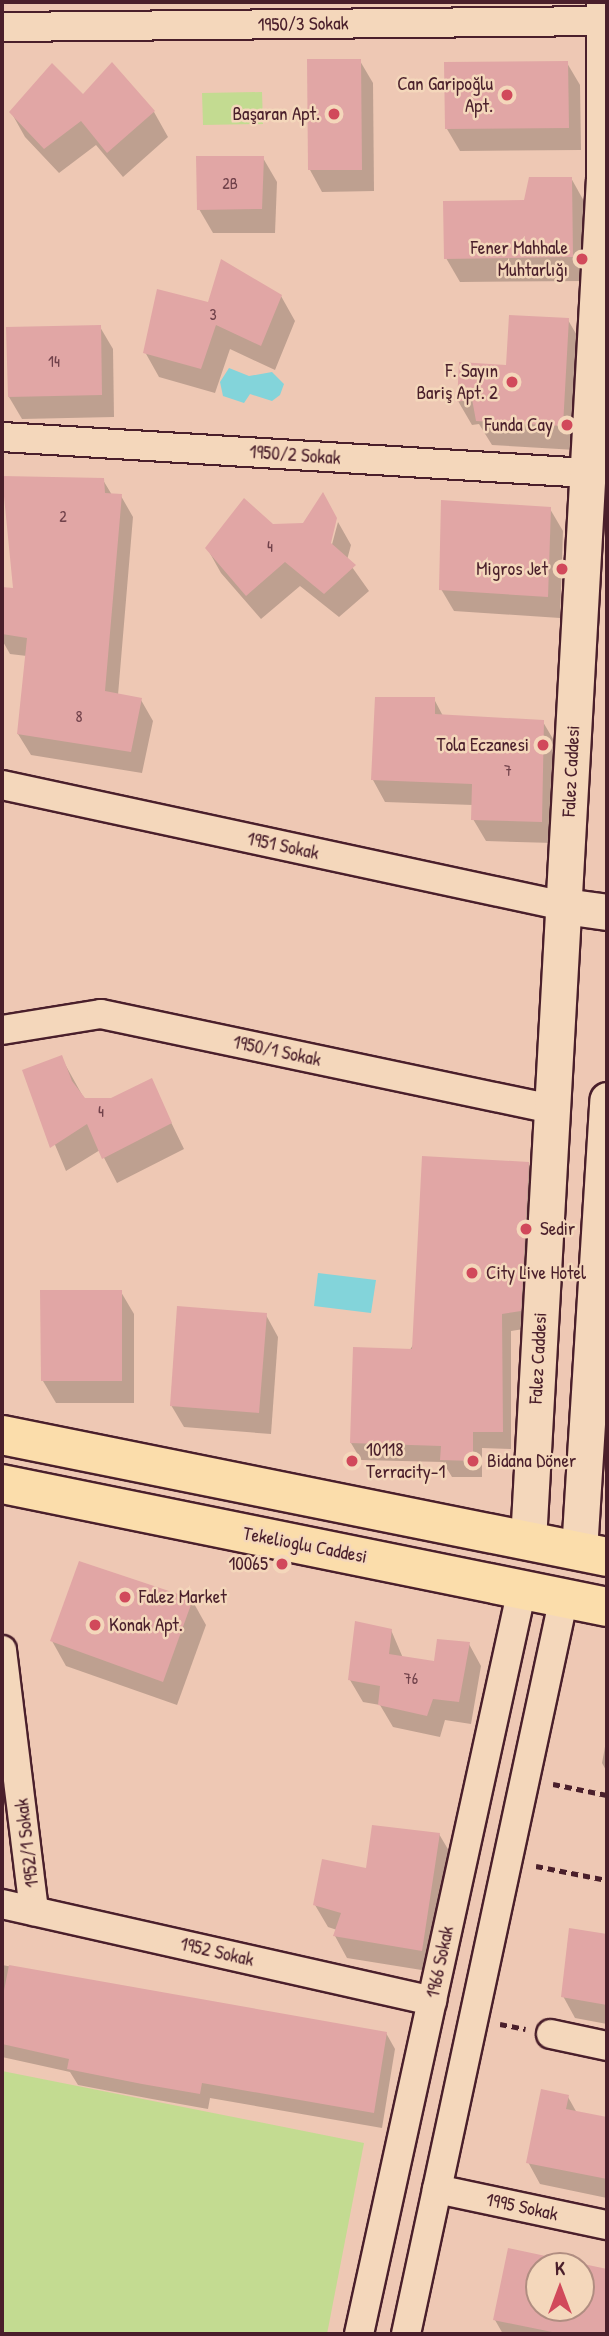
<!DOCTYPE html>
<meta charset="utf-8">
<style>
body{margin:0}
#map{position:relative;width:609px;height:2336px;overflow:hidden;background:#eec8b4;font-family:"Patrick Hand",sans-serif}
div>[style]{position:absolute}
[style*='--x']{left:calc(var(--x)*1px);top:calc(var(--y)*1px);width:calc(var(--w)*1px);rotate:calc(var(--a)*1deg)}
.green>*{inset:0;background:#c3db91}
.water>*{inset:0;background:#83d4da}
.shadow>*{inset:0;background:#0003}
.building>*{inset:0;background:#e1a6a5}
.path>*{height:4.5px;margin-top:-2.25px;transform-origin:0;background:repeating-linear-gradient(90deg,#4a1f2b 0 7px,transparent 0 12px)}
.roads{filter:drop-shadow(2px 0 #4a1f2b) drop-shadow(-2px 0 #4a1f2b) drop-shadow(0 2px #4a1f2b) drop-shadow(0 -2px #4a1f2b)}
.minor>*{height:28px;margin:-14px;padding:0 14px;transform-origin:14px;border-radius:14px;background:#f4d7bb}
.tertiary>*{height:35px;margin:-17.5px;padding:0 17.5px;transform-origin:17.5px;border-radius:17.5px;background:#f4d7bb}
.primary>*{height:38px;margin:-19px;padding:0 19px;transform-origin:19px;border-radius:19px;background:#fbddab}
.dots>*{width:19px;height:19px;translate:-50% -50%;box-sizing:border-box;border:4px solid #f4d7bb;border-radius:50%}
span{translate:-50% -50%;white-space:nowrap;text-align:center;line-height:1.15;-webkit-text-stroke:5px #f4d7bb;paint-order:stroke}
.number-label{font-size:16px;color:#70414a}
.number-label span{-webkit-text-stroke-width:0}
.street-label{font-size:19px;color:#4a1f2b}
.poi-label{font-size:19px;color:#4a1f2b}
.right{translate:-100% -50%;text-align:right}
.left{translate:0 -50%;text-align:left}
.frame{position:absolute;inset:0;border:4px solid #4a1f2b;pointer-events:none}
.north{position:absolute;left:525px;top:2252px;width:70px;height:70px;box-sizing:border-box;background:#f4d7bb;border:2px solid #b08d81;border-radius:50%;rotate:0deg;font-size:19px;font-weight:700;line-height:28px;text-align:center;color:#4a1f2b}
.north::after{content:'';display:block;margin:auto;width:24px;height:32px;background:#d1495b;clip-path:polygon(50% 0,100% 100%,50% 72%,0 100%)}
</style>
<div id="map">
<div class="green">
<div style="clip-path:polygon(262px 92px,263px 124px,203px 125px,202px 93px)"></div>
<div style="clip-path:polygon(2px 2071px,364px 2143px,327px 2334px,2px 2334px)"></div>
</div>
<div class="water">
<div style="clip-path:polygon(229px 368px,249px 376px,272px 372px,284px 384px,280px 395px,272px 401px,250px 394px,244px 403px,223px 396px,220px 382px)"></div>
<div style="clip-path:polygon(318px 1273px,376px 1280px,371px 1313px,314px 1306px)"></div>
</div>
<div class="shadow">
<div style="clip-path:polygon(360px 61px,373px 83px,374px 191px,322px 192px,310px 170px)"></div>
<div style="clip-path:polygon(567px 63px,580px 85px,581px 150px,460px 151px,447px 129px)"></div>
<div style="clip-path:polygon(112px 65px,154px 112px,168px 137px,123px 177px,96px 145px,59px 173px,25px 137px,11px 112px,83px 96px)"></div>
<div style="clip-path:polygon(263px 158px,277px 182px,275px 233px,213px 233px,199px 209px)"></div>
<div style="clip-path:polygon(571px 178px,585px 203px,586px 281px,460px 282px,446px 258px,525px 202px)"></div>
<div style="clip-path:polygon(281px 296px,295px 321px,275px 370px,230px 349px,215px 393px,159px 377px,145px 352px,209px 304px)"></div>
<div style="clip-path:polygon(568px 320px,582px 344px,576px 450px,492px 445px,479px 424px,472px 425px,458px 401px)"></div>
<div style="clip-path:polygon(100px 327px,113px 349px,114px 417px,22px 419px,9px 397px)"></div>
<div style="clip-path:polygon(103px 480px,112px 495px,121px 496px,133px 517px,118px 695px,141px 700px,153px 721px,142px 773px,31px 755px,18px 734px,27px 656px,10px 654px,2px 640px,2px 588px,15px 590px)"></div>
<div style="clip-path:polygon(550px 509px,563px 531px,560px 618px,454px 611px,441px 589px)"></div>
<div style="clip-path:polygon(338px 522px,351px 545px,347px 560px,369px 591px,339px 617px,300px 586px,261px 619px,221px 573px,207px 548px,273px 526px,330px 552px)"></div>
<div style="clip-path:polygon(434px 699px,443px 716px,543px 722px,556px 744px,554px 843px,486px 841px,473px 819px,473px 805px,385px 802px,373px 780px)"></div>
<div style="clip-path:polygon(61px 1057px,85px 1100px,112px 1100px,151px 1081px,184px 1149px,117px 1183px,100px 1150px,66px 1171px,24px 1071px)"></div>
<div style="clip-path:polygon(528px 1163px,538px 1180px,530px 1328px,511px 1331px,511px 1449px,482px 1448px,482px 1477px,452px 1477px,443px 1462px,361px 1460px,351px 1443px)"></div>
<div style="clip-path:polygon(121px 1292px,134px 1314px,134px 1403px,56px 1403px,43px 1381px)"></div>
<div style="clip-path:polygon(266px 1315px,278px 1337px,271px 1434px,184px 1427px,171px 1405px)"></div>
<div style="clip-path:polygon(192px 1600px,206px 1625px,177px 1705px,66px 1666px,52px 1641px)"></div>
<div style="clip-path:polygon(391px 1630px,403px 1658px,436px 1663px,469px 1644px,481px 1666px,471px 1724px,445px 1720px,440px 1737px,393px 1727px,380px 1705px,363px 1702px,350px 1680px)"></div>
<div style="clip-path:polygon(607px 1736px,607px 1772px,602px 1763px)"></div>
<div style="clip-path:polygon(439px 1834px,452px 1856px,434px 1972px,347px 1958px,335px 1936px,337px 1930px,328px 1927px,315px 1905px,367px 1870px)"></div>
<div style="clip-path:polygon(571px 1930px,607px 1937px,607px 2024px,575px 2018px,563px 1996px)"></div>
<div style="clip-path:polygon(2px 1965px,386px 2033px,395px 2049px,382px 2128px,210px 2098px,208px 2109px,152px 2099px,78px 2085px,70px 2072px,2px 2057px)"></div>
<div style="clip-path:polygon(568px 2097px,577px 2113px,607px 2119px,607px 2198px,540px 2184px,528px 2162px)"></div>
<div style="clip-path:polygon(evenodd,510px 2250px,607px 2270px,607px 2334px,503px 2334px,495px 2320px,510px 2250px,539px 2266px,581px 2266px,581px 2308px,539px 2308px,539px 2266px)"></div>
</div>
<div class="building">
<div style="clip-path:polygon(307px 59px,361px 59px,362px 170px,308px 170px)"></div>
<div style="clip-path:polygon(568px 61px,569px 128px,445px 129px,444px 62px)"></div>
<div style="clip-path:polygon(112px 62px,155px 111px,107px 153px,81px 121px,44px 149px,9px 112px,52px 63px,83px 94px)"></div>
<div style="clip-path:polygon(196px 156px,264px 156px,262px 209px,197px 210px)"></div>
<div style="clip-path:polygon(529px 177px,572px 177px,573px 257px,444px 259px,443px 201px,524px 200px)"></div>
<div style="clip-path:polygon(221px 259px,282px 295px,261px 346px,216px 325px,201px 369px,143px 353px,157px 289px,208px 302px)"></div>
<div style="clip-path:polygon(509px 315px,569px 318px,563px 426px,476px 421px,472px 399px,457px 402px,459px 362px,506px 365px)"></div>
<div style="clip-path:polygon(101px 325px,102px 395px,8px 397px,6px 327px)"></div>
<div style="clip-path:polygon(2px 476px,104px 478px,105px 493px,122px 494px,105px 691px,142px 698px,131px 752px,17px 734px,27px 638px,2px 634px,2px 587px,13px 588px)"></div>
<div style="clip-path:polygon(323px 492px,337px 518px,331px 543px,356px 565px,324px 594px,285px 562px,246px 596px,205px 548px,244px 498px,273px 524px,303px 523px)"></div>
<div style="clip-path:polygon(441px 500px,551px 507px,548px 597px,439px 590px)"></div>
<div style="clip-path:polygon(375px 697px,435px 697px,435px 714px,544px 720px,542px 822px,471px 820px,472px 784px,371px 780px)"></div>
<div style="clip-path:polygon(62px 1055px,72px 1081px,85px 1098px,111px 1098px,152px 1078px,172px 1123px,102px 1159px,87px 1124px,50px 1148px,22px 1070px)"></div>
<div style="clip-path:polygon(422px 1156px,529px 1162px,521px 1311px,502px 1314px,503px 1432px,473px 1432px,473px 1461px,440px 1460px,441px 1446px,350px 1443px,353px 1347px,412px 1349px)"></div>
<div style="clip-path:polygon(40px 1290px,122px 1290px,122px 1381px,41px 1381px)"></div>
<div style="clip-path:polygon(177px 1306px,267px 1313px,259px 1413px,170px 1406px)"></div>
<div style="clip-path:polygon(79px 1561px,193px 1599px,163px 1682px,50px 1641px)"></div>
<div style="clip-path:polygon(355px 1621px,392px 1629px,389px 1654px,434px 1661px,437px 1639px,470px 1642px,459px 1702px,433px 1699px,427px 1716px,378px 1705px,380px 1686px,348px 1680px)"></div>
<div style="clip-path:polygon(372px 1825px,440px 1833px,422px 1951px,333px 1936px,341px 1913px,313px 1905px,322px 1859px,366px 1868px)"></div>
<div style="clip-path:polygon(569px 1928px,607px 1934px,607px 2005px,561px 1997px)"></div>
<div style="clip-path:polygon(9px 1965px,387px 2032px,374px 2113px,202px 2083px,200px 2094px,142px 2084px,67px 2069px,69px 2059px,2px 2044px,2px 2001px)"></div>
<div style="clip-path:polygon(541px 2089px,569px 2095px,566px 2109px,607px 2117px,607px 2179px,526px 2163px)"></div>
<div style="clip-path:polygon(evenodd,508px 2248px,607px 2269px,607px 2334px,562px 2334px,493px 2320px,508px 2248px,539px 2266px,581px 2266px,581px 2308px,539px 2308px,539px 2266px)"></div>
</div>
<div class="path">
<div style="--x:553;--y:1784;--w:55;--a:11.5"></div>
<div style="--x:536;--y:1866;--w:72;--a:11.2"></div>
<div style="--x:500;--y:2024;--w:26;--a:11"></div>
</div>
<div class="roads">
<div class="minor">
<div style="--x:2;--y:27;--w:602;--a:-0.57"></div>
<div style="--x:2;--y:437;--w:587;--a:3.52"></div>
<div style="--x:2;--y:785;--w:575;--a:12.15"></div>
<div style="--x:2;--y:1030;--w:100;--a:-9.2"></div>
<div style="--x:101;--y:1014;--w:461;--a:11.9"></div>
<div style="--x:2;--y:1650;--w:263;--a:83"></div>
<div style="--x:2;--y:1904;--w:441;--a:12.7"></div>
<div style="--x:551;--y:2034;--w:57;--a:12.1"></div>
<div style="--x:437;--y:2189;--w:174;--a:12"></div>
<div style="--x:359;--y:2334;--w:763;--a:-77.66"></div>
<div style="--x:406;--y:2334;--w:754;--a:-77.9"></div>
</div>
<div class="tertiary">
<div style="--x:564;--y:906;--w:43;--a:7.9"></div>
<div style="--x:528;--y:1541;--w:1364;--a:-86.81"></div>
<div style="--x:604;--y:179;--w:177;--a:-90"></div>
<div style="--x:579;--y:1551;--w:452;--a:-86.4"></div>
</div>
<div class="primary">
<div style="--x:2;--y:1435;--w:617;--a:11.4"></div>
<div style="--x:2;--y:1484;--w:617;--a:11.49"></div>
</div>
</div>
<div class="dots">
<div style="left:507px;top:95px;background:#d1495b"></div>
<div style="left:334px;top:114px;background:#d1495b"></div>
<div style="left:582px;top:259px;background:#d1495b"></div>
<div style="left:512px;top:382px;background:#d1495b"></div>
<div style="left:567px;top:425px;background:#d1495b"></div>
<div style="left:562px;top:569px;background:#d1495b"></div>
<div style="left:543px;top:745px;background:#d1495b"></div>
<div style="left:526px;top:1229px;background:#d1495b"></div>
<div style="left:472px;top:1273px;background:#d1495b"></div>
<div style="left:352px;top:1461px;background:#d1495b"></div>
<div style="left:473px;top:1461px;background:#d1495b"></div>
<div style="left:282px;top:1564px;background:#d1495b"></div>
<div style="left:125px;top:1597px;background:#d1495b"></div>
<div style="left:95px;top:1625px;background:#d1495b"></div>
</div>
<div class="number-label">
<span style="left:230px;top:183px">2B</span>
<span style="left:213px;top:314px">3</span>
<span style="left:54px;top:361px">14</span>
<span style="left:63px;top:516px">2</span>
<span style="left:270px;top:546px">4</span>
<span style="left:79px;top:716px">8</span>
<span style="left:508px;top:770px">7</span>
<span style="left:101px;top:1111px">4</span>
<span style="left:411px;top:1678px">76</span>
</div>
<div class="street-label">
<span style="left:303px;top:24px;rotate:-1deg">1950/3 Sokak</span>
<span style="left:295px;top:455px;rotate:4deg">1950/2 Sokak</span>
<span style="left:571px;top:771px;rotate:-87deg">Falez Caddesi</span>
<span style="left:283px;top:846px;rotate:12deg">1951 Sokak</span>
<span style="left:277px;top:1051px;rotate:12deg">1950/1 Sokak</span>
<span style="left:538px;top:1358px;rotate:-87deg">Falez Caddesi</span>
<span style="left:305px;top:1545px;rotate:11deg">Tekelioglu Caddesi</span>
<span style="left:27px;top:1843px;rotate:-97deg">1952/1 Sokak</span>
<span style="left:217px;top:1952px;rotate:13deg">1952 Sokak</span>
<span style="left:440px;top:1962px;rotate:-78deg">1966 Sokak</span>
<span style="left:522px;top:2207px;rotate:12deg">1995 Sokak</span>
</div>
<div class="poi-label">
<span class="right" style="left:493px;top:95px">Can Garipoğlu<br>Apt.</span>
<span class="right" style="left:320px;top:114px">Başaran Apt.</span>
<span class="right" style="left:568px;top:259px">Fener Mahhale<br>Muhtarlığı</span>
<span class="right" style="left:498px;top:382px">F. Sayın<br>Bariş Apt. 2</span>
<span class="right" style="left:553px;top:425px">Funda Cay</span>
<span class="right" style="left:548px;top:569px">Migros Jet</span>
<span class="right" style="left:529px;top:745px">Tola Eczanesi</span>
<span class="left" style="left:540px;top:1229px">Sedir</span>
<span class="left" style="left:486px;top:1273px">City Live Hotel</span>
<span class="left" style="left:366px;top:1461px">10118<br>Terracity-1</span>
<span class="left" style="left:487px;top:1461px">Bidana Döner</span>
<span class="right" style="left:268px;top:1564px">10065</span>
<span class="left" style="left:139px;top:1597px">Falez Market</span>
<span class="left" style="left:109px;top:1625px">Konak Apt.</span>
</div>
<div class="frame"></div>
<div class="north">K</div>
</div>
